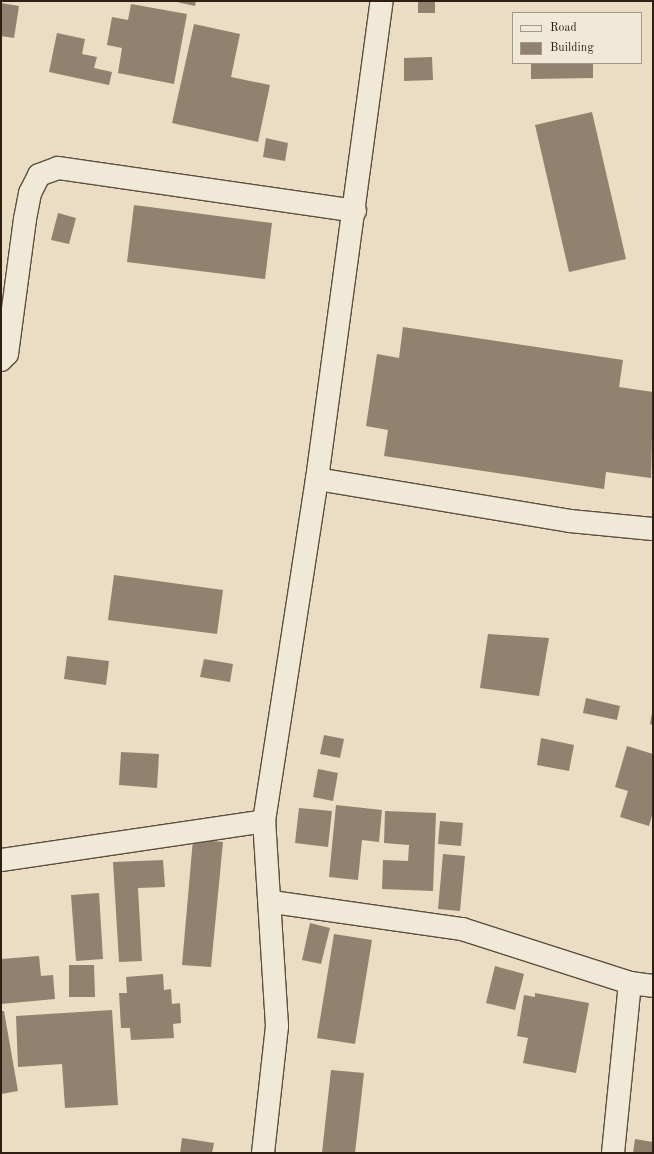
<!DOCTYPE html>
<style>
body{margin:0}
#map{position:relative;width:654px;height:1154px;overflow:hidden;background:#eaddc3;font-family:"Old Standard TT",serif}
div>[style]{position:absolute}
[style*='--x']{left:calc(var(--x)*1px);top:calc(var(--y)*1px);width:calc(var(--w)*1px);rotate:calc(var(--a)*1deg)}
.building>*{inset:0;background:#90826e}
.roads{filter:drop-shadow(1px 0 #5d4e3e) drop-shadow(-1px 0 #5d4e3e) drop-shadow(0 1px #5d4e3e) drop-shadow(0 -1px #5d4e3e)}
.street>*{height:22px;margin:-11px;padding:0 11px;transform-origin:11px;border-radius:11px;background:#f1e9d8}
span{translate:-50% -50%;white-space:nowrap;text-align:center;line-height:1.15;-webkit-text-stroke:4px #f1e9d8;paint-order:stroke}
.frame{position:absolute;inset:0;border:2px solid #2e1f12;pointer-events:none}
.legend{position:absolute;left:512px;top:12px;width:130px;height:52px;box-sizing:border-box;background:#f1e9d8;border:1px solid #a39889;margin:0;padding:5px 7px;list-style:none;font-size:12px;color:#2e1f12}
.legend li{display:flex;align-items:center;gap:8px;height:20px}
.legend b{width:20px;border:1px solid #a39889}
</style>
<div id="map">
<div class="building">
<div style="clip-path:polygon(172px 1px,196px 1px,195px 6px)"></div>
<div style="clip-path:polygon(418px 1px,435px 1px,435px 13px,418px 13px)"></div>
<div style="clip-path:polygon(1px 3px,19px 6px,14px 38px,1px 36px)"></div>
<div style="clip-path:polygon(131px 4px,187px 14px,174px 84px,118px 73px,122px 48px,107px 45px,112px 17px,128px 20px)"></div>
<div style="clip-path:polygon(194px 24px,240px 34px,231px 77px,270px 85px,258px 142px,172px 123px)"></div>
<div style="clip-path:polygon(57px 33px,85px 39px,82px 54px,97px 57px,94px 68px,112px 72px,109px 85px,49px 72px)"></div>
<div style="clip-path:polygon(432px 57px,433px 80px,404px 81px,404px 58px)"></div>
<div style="clip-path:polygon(531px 63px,593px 63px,593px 78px,531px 79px)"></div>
<div style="clip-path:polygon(592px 112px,626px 259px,569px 272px,535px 125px)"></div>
<div style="clip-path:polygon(266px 138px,288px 143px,285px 161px,263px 157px)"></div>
<div style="clip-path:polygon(134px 205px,272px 223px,265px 279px,127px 262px)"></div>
<div style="clip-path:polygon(58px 213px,76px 218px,69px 244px,51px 240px)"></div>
<div style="clip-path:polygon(403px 327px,623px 360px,619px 387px,653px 392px,651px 478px,606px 472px,604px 489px,384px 456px,388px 430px,366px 426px,377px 354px,399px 358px)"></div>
<div style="clip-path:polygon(114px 575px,223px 590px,217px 634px,108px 620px)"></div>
<div style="clip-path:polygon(488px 634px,549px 638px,539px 696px,480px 688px)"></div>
<div style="clip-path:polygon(67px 656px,109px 661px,106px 685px,64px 679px)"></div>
<div style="clip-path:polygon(204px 659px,233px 664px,230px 682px,200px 677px)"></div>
<div style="clip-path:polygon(586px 698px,620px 706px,617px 720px,583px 713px)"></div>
<div style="clip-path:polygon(652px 713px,653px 713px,653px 725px,650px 724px)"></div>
<div style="clip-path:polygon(324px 735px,344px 739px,340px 758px,320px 754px)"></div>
<div style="clip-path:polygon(541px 738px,574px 745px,569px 771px,537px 765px)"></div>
<div style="clip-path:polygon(627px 746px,653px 754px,653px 812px,649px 826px,620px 817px,628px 791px,615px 787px)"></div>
<div style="clip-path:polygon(121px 752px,159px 754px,157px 788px,119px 785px)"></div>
<div style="clip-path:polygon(318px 769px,338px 773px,333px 801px,313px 797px)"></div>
<div style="clip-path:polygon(336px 805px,382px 810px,379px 842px,362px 840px,358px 880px,329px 877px)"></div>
<div style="clip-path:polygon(299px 808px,332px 811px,328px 847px,295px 843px)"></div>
<div style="clip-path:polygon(385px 811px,436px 813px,433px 891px,382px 889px,383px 860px,408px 861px,409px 845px,384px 843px)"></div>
<div style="clip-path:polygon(440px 821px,463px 823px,461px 846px,438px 844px)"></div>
<div style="clip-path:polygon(193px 839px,223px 842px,211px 967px,182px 965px)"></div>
<div style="clip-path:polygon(443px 854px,465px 856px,460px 911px,438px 909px)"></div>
<div style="clip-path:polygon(163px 860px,165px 887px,138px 888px,142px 961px,119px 962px,113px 862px)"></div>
<div style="clip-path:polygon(99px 893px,103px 959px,76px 961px,71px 895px)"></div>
<div style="clip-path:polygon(310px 923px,330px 928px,321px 964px,302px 960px)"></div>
<div style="clip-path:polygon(334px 934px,372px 940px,355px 1044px,317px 1038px)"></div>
<div style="clip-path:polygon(39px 956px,41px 976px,53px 975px,55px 999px,1px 1004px,1px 959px)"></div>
<div style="clip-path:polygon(69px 965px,94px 965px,95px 997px,69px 997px)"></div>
<div style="clip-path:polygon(495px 966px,524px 974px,515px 1010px,486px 1003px)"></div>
<div style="clip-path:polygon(163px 974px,164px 990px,171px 989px,172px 1004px,180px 1003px,181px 1023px,173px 1024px,174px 1038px,131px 1040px,130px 1028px,121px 1028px,119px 993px,127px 993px,126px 977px)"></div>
<div style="clip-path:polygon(535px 993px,589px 1003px,576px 1073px,523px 1063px,528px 1038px,517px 1036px,524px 995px,535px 997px)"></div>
<div style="clip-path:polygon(112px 1010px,118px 1105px,65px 1108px,62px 1064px,18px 1067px,16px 1016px)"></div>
<div style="clip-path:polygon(1px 1011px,4px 1011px,18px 1091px,1px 1094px)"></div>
<div style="clip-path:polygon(331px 1070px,364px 1073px,355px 1153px,322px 1153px)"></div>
<div style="clip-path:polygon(182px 1138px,214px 1143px,212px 1153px,180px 1153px)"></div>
<div style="clip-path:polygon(635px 1139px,653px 1142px,653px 1153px,633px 1153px)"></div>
</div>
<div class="roads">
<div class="street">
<div style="--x:1;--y:360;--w:8;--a:-45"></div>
<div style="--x:7;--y:354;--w:136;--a:-82.4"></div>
<div style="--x:25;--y:219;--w:26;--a:-79"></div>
<div style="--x:30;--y:193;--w:20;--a:-63"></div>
<div style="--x:39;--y:175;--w:20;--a:-20"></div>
<div style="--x:58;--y:168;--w:300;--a:8.2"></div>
<div style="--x:317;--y:479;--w:256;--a:9.4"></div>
<div style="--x:570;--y:521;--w:83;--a:5.5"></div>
<div style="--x:1;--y:860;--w:266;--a:-8.4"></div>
<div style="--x:272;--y:902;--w:192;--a:8.1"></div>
<div style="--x:462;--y:929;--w:176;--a:17.8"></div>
<div style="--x:630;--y:983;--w:23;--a:7"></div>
<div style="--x:263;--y:1153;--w:128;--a:-83.7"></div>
<div style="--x:277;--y:1026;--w:205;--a:-93.6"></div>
<div style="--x:264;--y:821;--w:346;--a:-81.2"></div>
<div style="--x:317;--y:479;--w:482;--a:-82.3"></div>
<div style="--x:613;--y:1153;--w:171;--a:-84.3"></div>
</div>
</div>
<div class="frame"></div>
<ul class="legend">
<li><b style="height:5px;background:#f1e9d8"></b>Road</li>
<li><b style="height:11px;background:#90826e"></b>Building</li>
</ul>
</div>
